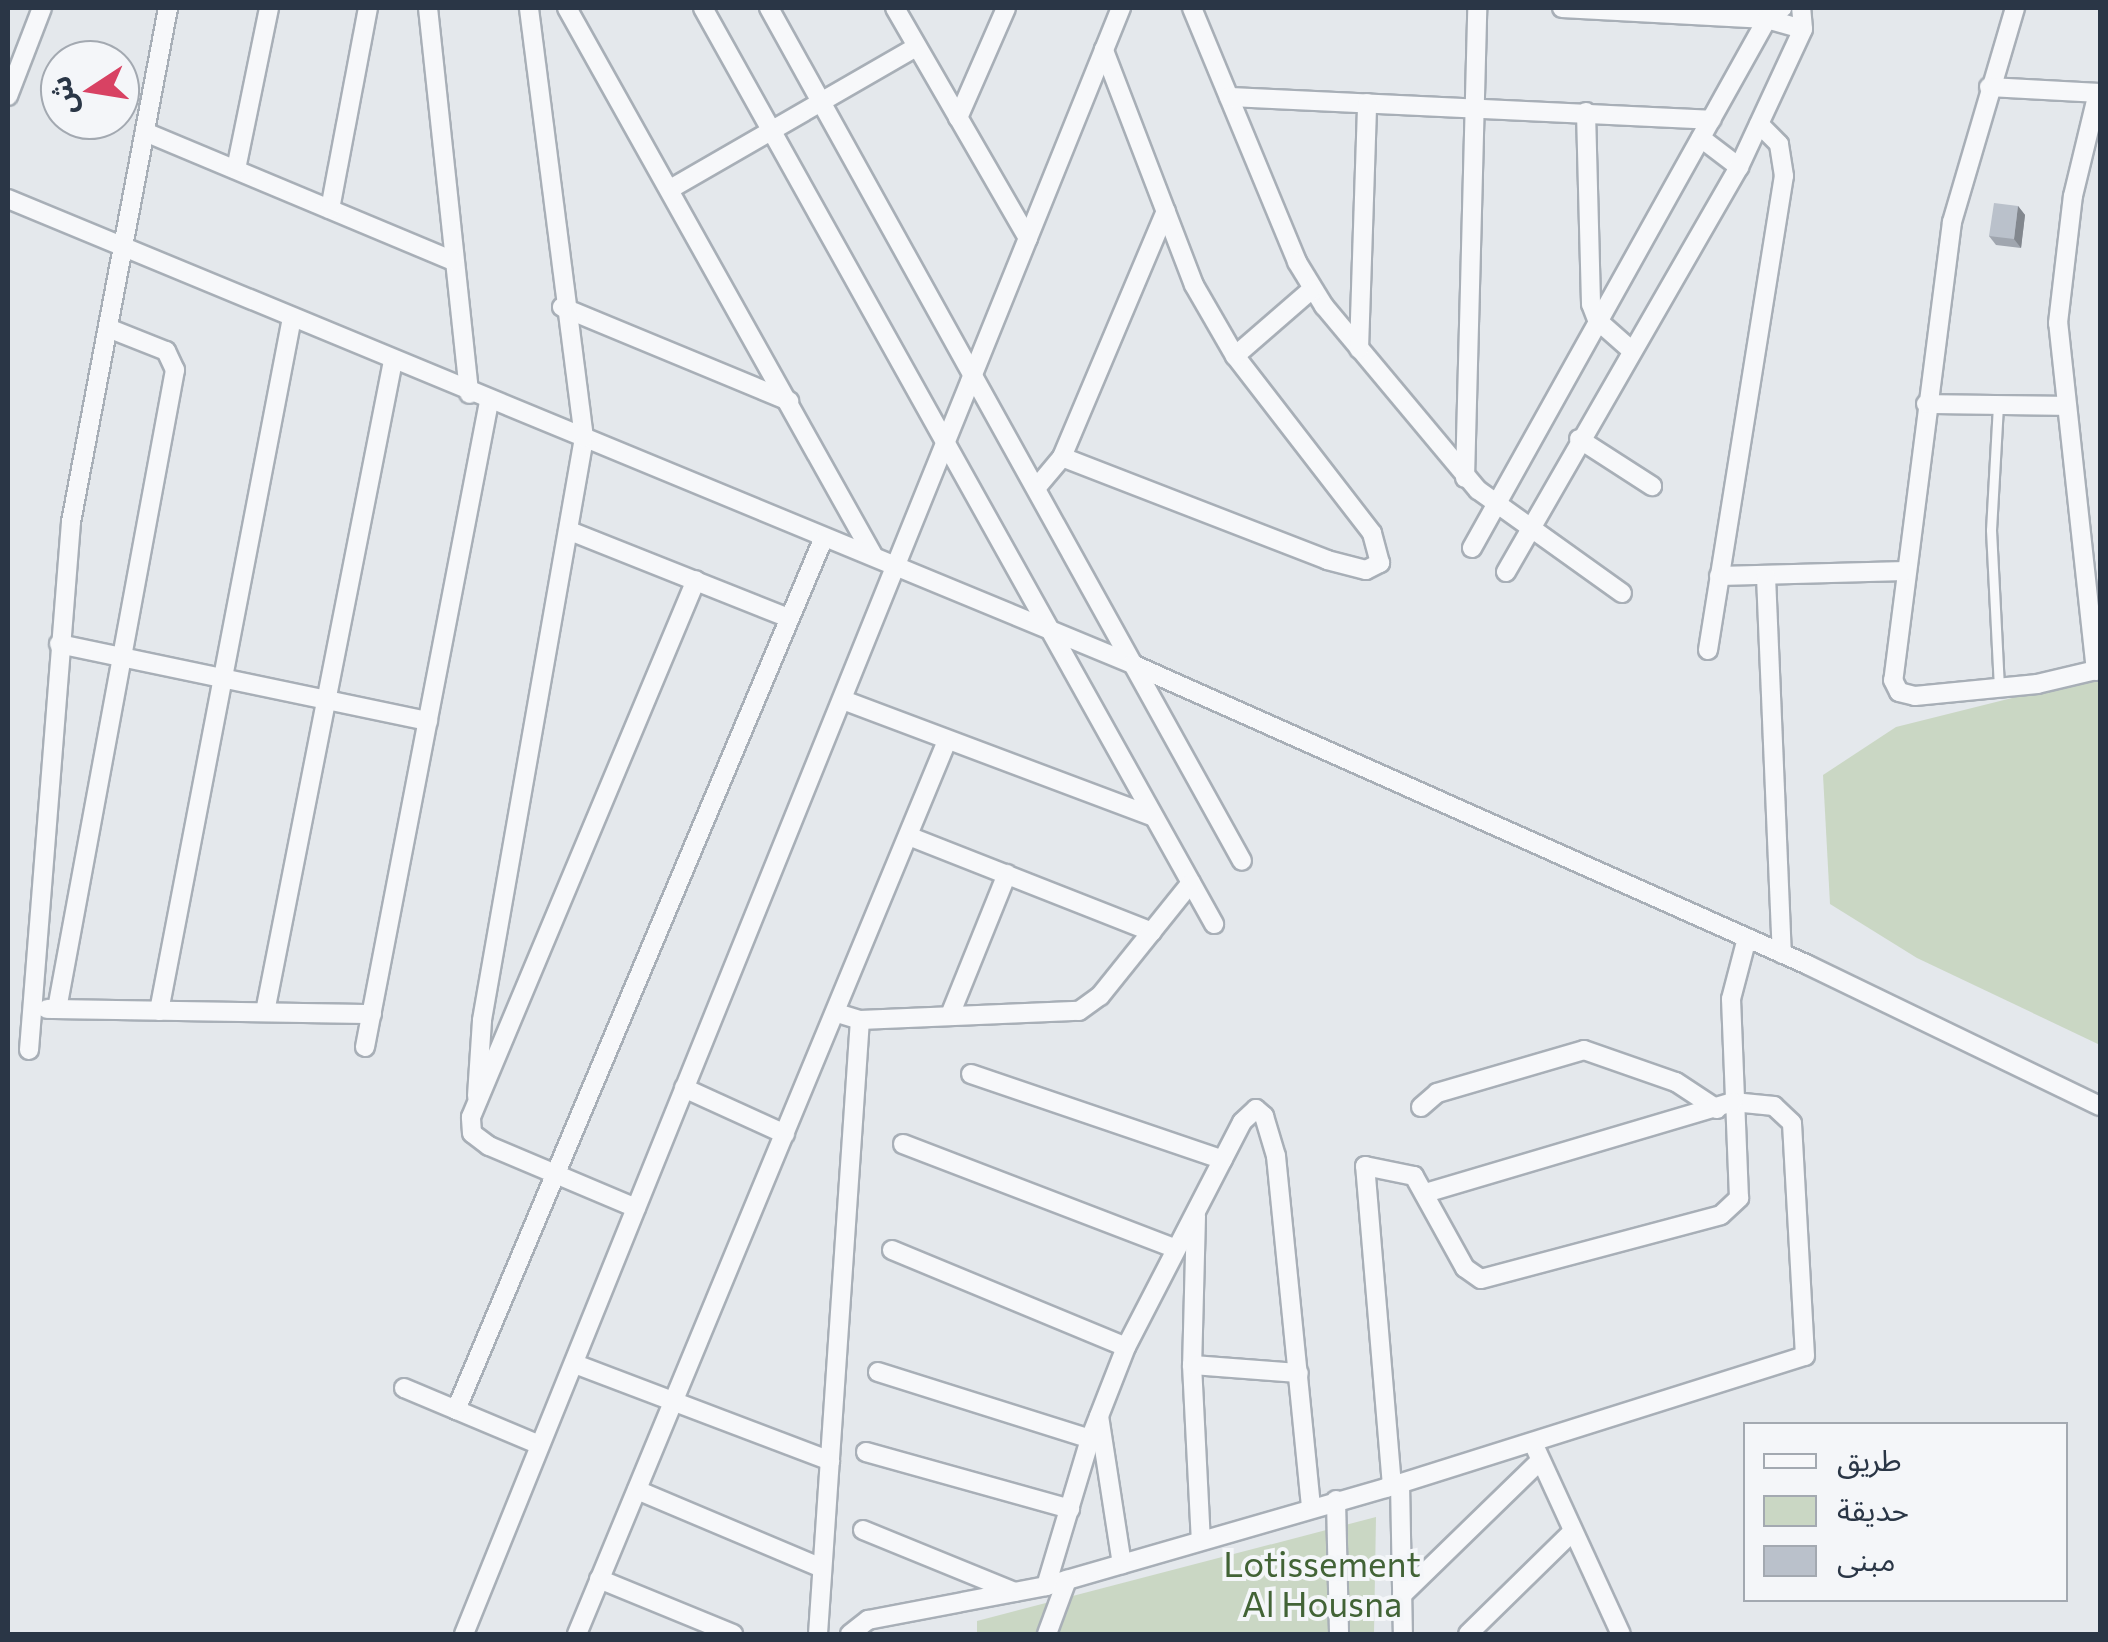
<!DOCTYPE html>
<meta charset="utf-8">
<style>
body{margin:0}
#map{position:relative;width:2108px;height:1642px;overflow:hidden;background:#e4e8ec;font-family:Commissioner,"Noto Sans Arabic",sans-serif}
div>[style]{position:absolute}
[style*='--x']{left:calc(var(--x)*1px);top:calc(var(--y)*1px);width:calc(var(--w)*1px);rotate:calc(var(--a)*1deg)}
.green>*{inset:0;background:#cad7c4}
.roads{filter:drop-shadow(2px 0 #a8afb7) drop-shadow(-2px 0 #a8afb7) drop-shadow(0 2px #a8afb7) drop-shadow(0 -2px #a8afb7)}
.service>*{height:9px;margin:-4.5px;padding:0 4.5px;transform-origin:4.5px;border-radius:4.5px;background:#f7f8fa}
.minor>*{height:18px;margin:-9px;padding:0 9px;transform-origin:9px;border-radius:9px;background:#f7f8fa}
.wall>*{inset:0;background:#a0a6af}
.shaded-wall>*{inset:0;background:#82878e}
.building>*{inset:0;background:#bac1cb}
span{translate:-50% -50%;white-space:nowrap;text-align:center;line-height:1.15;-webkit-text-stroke:8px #f4f6f9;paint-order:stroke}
.park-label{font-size:35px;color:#426336}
.frame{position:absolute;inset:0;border:10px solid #2a3646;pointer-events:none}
.legend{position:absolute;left:1743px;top:1422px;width:325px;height:180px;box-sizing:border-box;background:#f4f6f9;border:2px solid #a3a9b1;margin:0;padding:12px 18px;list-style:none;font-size:30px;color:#2a3646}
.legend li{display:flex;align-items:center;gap:20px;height:50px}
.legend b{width:50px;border:2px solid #a3a9b1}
.north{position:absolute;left:40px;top:40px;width:100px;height:100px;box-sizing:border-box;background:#f4f6f9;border:2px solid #a3a9b1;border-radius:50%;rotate:258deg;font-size:28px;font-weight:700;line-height:40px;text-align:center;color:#2a3646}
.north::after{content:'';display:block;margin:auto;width:35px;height:45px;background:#d84263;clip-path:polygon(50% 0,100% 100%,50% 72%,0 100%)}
</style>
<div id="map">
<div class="green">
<div style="clip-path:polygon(2100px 676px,2100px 1045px,1917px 958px,1830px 904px,1823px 775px,1896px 727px)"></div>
<div style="clip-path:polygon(1376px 1517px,1374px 1634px,977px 1634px,977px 1621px)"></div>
</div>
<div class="roads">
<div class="service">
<div style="--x:1998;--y:405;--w:125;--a:93.2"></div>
<div style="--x:1991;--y:530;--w:156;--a:87.1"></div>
</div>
<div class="minor">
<div style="--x:428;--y:8;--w:388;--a:83.9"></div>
<div style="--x:567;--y:8;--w:627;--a:60.78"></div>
<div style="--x:703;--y:8;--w:1049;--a:60.84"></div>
<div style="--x:769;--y:8;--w:975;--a:60.99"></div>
<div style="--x:895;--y:8;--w:266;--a:60"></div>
<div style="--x:1192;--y:8;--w:275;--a:67.5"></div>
<div style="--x:1297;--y:262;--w:52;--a:58.5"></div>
<div style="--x:1324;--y:306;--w:240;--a:50.1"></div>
<div style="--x:1478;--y:490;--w:177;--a:35.6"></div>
<div style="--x:1562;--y:8;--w:205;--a:3.1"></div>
<div style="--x:1767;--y:19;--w:37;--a:16"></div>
<div style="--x:2015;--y:8;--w:223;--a:106.4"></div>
<div style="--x:1952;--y:222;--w:462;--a:97.3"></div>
<div style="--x:1893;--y:680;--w:13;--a:63"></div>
<div style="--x:1899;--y:692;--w:16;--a:14"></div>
<div style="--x:1915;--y:696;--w:123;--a:-5.6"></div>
<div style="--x:2037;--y:684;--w:65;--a:-13.4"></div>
<div style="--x:1989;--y:87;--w:111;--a:3.1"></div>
<div style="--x:8;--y:96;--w:94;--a:-68.9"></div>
<div style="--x:1229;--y:97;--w:483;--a:2.7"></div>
<div style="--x:1586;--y:112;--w:192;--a:88.5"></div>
<div style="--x:1591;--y:304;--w:17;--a:69"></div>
<div style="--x:1597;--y:320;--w:45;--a:41.4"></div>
<div style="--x:958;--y:118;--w:120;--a:-66.4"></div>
<div style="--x:145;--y:132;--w:334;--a:22.7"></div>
<div style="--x:1701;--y:138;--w:48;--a:37.3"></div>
<div style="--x:236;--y:169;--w:164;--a:-78.4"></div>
<div style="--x:672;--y:188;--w:282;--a:-30"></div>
<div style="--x:8;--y:199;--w:1216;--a:22.47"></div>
<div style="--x:1132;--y:664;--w:740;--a:24"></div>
<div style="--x:1808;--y:965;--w:324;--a:25.8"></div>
<div style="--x:330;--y:209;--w:205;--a:-79.3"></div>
<div style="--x:562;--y:307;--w:246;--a:22.5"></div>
<div style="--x:1359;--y:349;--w:246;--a:-88.1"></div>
<div style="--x:1235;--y:356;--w:102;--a:-41"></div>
<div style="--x:1926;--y:404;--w:138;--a:0.8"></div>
<div style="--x:1579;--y:439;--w:87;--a:32.8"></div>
<div style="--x:1062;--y:457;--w:284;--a:21.2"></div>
<div style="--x:1327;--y:560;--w:40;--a:14.4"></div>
<div style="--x:1366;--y:570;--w:16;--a:-27"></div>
<div style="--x:1380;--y:563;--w:31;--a:-105"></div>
<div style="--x:1372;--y:533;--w:224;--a:-127.7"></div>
<div style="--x:1235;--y:356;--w:82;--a:-120"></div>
<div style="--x:1194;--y:285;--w:252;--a:-111"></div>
<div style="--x:1465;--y:478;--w:470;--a:-88.5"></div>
<div style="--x:1037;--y:487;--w:39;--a:-50"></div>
<div style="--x:1062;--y:457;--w:267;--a:-67.1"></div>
<div style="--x:570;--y:531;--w:236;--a:21.7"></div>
<div style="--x:1472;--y:548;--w:606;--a:-60.85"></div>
<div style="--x:1767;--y:19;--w:19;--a:-36"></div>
<div style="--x:1506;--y:572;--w:467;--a:-60.1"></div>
<div style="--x:1739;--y:167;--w:152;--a:-65.1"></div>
<div style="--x:1803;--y:29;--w:21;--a:-95"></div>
<div style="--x:1719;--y:576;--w:187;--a:-1.5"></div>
<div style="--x:1766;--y:576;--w:378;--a:87.6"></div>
<div style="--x:59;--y:644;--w:377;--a:11.8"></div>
<div style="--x:1708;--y:650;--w:480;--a:-80.9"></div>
<div style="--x:1784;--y:176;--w:32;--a:-99"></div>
<div style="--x:1779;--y:144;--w:28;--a:-135"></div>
<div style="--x:2096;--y:671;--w:350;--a:-96.2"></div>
<div style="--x:2058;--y:323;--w:128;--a:-83.3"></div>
<div style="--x:2073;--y:196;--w:106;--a:-76.4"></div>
<div style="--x:843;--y:700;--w:329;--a:20.6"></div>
<div style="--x:911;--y:837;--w:259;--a:21.5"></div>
<div style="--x:47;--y:1009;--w:325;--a:0.9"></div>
<div style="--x:57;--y:1009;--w:650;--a:-79.54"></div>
<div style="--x:175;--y:370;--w:21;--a:-115"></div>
<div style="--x:166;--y:351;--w:62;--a:-158.4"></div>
<div style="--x:159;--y:1011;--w:706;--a:-79.14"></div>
<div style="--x:265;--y:1012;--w:663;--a:-78.88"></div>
<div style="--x:950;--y:1015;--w:152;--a:-68"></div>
<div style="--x:860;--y:1020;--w:219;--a:-2.4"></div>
<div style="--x:1079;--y:1011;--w:26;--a:-36"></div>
<div style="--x:1100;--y:996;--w:145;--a:-51.2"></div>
<div style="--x:365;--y:1047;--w:657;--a:-79.12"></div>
<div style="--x:29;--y:1050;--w:530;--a:-85.45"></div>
<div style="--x:71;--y:522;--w:523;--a:-79.31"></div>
<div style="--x:971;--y:1074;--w:266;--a:18.8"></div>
<div style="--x:684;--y:1088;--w:111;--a:24.5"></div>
<div style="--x:477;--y:1096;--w:76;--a:-86.2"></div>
<div style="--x:482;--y:1020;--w:591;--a:-80.06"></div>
<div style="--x:584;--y:438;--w:434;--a:-97.3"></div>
<div style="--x:1421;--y:1107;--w:21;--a:-41"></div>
<div style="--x:1437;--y:1093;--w:153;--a:-16.3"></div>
<div style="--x:1584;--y:1050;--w:97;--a:19.2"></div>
<div style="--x:1676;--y:1082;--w:49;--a:33.4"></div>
<div style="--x:903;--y:1144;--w:292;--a:21"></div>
<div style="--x:636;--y:1208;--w:160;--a:-157.1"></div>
<div style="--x:489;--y:1146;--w:21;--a:-143"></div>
<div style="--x:472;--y:1133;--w:16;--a:-94"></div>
<div style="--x:471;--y:1117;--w:582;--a:-67.27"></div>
<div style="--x:1196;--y:1216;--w:149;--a:91.5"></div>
<div style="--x:1192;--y:1365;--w:175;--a:87.1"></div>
<div style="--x:892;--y:1250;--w:253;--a:22.5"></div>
<div style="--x:575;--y:1364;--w:273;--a:20.8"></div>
<div style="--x:1192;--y:1365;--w:107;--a:4.3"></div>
<div style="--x:878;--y:1372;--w:222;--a:17.5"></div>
<div style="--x:404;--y:1388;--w:144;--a:22.8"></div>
<div style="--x:456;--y:1410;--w:947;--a:-67.14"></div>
<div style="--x:1099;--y:1416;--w:150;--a:81.2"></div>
<div style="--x:1533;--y:1443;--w:210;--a:65.3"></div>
<div style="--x:866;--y:1452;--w:212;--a:15.6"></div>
<div style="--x:1400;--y:1483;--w:151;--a:88.9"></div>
<div style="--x:1392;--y:1486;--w:321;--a:-94.8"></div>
<div style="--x:1365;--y:1166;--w:50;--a:11.5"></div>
<div style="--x:1414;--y:1176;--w:105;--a:61"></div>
<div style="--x:1465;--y:1268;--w:19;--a:35"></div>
<div style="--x:1481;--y:1279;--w:248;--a:-14.9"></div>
<div style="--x:1721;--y:1215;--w:25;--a:-43"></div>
<div style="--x:1739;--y:1198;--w:199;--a:-92.3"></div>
<div style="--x:1731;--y:999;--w:63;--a:-75.3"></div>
<div style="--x:637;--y:1490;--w:198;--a:22.9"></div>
<div style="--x:1336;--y:1500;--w:134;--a:88.7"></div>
<div style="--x:863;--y:1530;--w:164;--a:22.2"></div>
<div style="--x:599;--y:1579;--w:145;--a:22.3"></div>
<div style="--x:1046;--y:1586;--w:153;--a:-73.3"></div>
<div style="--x:1090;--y:1439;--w:99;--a:-68.6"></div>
<div style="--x:1126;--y:1347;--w:253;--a:-62.7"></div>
<div style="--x:1242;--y:1122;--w:19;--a:-43"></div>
<div style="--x:1256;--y:1109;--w:11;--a:41"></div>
<div style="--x:1264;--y:1116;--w:42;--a:73.3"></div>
<div style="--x:1276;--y:1156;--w:353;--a:84.3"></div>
<div style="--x:1402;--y:1595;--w:191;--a:-44.2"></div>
<div style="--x:464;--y:1634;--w:1754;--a:-68"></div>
<div style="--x:577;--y:1634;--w:964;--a:-67.5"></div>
<div style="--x:818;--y:1634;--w:615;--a:-86.09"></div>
<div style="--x:860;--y:1020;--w:24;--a:-163"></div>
<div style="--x:850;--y:1634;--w:23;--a:-38"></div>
<div style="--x:868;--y:1620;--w:181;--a:-10.8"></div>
<div style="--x:1046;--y:1586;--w:354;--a:-16.1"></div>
<div style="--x:1386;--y:1488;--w:439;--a:-17.5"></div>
<div style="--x:1805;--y:1356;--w:233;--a:-93.2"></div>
<div style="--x:1792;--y:1123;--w:25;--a:-137"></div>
<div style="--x:1774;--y:1106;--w:41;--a:-174.4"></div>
<div style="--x:1733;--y:1102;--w:320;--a:163.5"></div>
<div style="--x:1047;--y:1634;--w:58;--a:-69.7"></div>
<div style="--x:1468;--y:1634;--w:144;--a:-44.4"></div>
</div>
</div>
<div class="wall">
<div style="clip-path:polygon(2018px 206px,2025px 215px,2021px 248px,1996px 245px,1989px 236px)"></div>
</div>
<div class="shaded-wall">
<div style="clip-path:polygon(2018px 206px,2025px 215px,2021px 248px,2014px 239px)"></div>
</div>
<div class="building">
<div style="clip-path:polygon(1994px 203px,2018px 206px,2014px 239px,1989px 236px)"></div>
</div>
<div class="park-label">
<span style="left:1322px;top:1583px">Lotissement<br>Al Housna</span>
</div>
<div class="frame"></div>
<ul class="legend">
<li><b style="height:12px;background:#f7f8fa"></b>طريق</li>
<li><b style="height:28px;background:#cad7c4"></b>حديقة</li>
<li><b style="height:28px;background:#bac1cb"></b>مبنى</li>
</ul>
<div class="north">ش</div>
</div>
